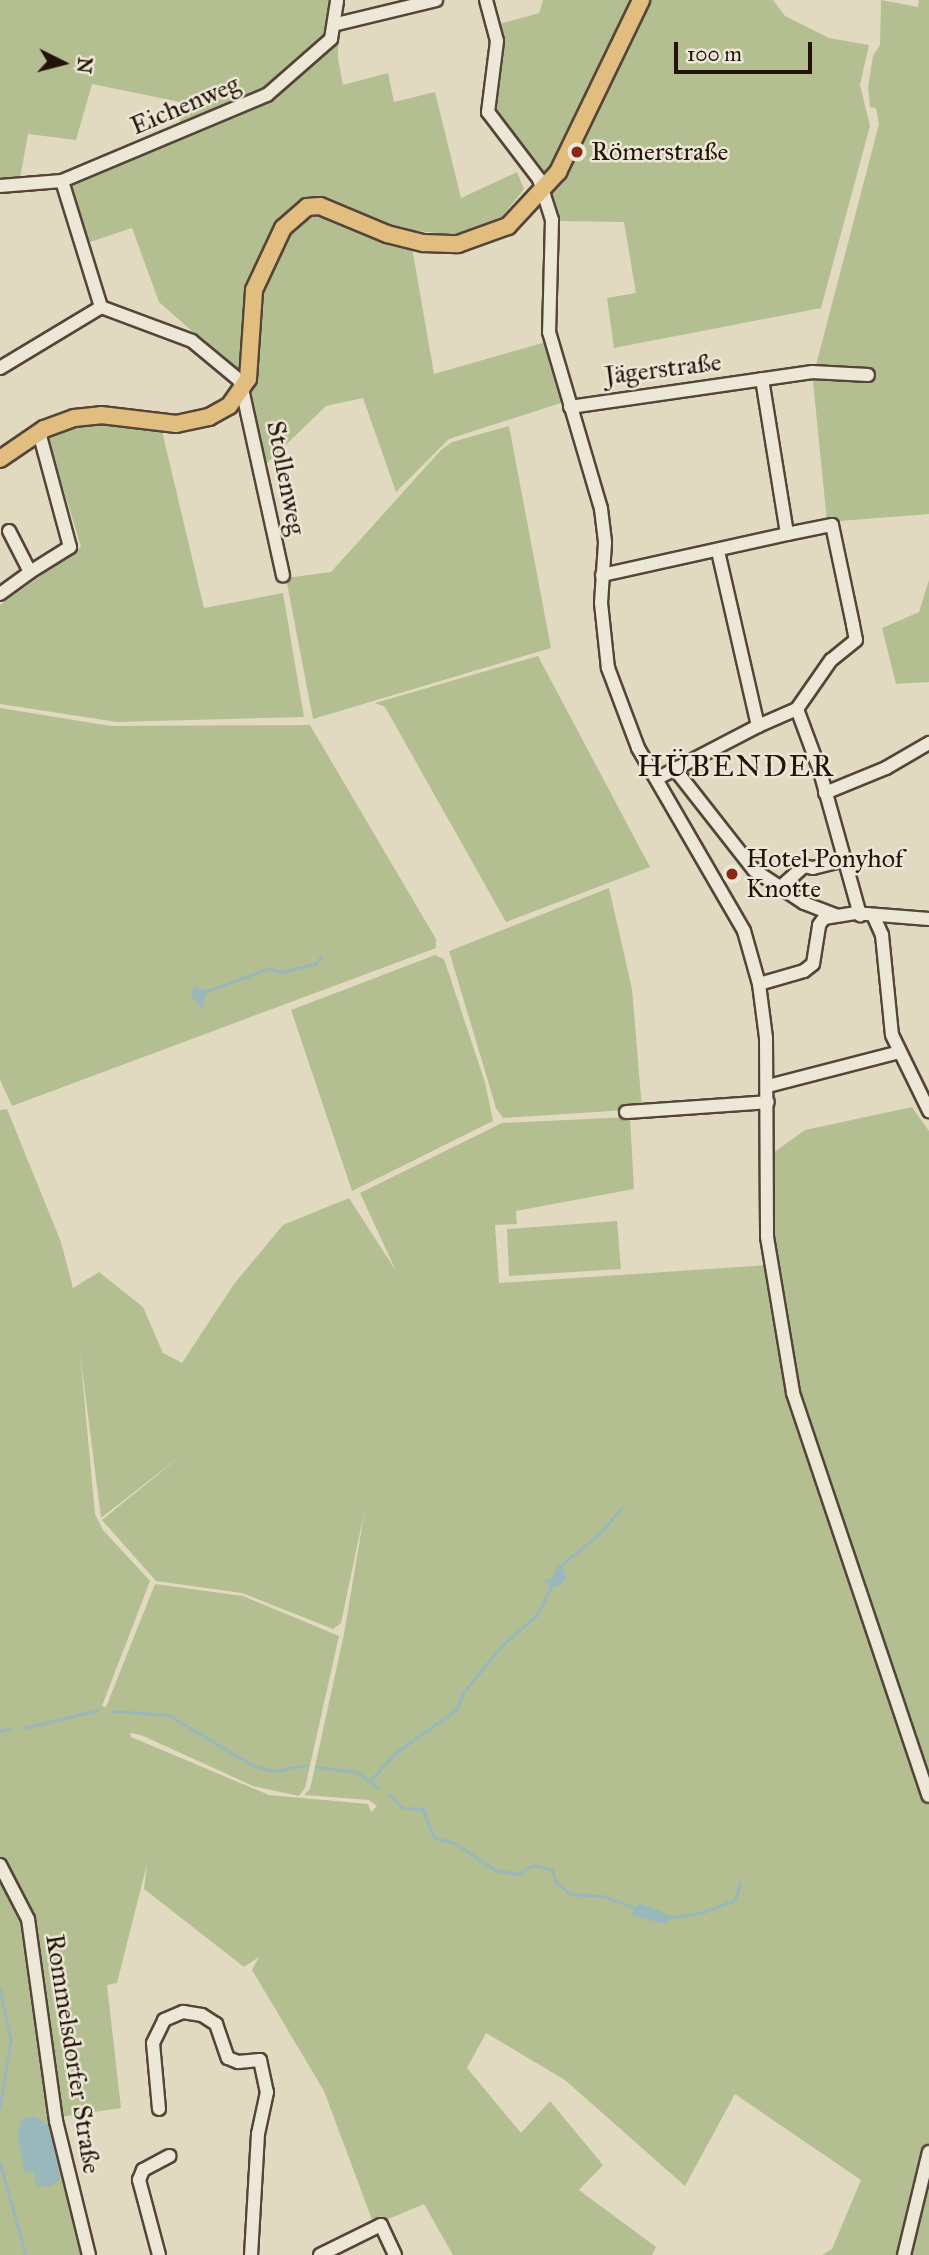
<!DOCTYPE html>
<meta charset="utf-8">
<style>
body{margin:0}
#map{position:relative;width:929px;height:2255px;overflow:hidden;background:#e2dac0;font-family:"IM FELL Great Primer",serif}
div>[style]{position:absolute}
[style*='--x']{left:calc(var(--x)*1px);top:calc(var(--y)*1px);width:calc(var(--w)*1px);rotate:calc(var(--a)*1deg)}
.green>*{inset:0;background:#b4bf91}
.water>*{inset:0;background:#99b8bc}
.stream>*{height:2.5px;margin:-1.25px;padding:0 1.25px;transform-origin:1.25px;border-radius:1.25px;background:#99b8bc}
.roads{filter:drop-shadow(2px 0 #544538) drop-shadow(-2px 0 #544538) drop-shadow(0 2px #544538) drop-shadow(0 -2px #544538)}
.minor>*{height:12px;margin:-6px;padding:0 6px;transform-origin:6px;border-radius:6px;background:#ece7d6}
.major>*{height:16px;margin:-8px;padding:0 8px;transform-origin:8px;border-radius:8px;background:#e1bd80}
.dots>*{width:19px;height:19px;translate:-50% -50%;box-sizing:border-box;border:4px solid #ece7d6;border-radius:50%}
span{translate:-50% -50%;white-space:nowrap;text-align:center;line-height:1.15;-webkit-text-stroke:5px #ece7d6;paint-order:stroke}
.street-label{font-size:26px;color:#24130a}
.poi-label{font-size:26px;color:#24130a}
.left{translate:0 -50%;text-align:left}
.quarter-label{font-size:30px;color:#24130a;letter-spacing:2px}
.north{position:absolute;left:28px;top:28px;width:70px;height:70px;-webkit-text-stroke:5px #ece7d6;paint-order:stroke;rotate:96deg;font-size:19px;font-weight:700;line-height:28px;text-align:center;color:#24130a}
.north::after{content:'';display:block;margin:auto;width:24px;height:32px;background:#24130a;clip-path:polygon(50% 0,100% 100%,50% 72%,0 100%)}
.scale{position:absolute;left:674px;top:42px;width:138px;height:32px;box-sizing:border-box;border:4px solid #24130a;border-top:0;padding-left:9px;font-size:21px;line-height:24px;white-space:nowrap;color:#24130a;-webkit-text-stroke:5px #ece7d6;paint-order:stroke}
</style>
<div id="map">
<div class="green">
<div style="clip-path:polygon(0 0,339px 0,338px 59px,343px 85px,388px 73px,394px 102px,435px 92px,461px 198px,517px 172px,524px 189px,502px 217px,464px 236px,409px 230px,434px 374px,546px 342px,564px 402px,449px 439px,396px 492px,363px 398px,326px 406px,265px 465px,247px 391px,258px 355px,253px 316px,257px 291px,304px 203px,250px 288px,244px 314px,247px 358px,243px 376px,159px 302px,132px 228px,87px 243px,70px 187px,176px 134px,185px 103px,92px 84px,76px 140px,28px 134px,19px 184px,0 184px)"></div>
<div style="clip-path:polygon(543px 0,636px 0,548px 175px,541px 172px,490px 112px,496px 25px,539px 13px)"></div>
<div style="clip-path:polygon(651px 0,773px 0,785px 16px,829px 38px,869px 45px,860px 85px,870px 126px,821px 308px,614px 348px,607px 298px,636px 293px,624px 222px,556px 221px,549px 191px)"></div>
<div style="clip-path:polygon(881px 0,918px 7px,919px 0,929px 0,929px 514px,827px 522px,812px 372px,847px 365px,815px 369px,879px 124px,876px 108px,870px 107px,868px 87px,873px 56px,880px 45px)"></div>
<div style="clip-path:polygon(99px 422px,162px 431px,204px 608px,283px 593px,304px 717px,117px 722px,0 704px,0 605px,81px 547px,47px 435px)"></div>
<div style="clip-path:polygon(509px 426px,551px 648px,313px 719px,286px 578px,331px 572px,441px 450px,452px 442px)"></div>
<div style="clip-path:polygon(929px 580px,929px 682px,896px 684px,882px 628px,919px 612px)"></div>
<div style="clip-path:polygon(538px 656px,650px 867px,506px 922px,385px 707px,375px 703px)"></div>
<div style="clip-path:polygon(0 708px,111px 726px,310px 725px,436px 939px,436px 948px,12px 1106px,0 1080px)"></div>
<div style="clip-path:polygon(609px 888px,632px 989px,642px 1109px,503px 1118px,496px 1108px,449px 951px)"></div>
<div style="clip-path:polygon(435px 955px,444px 959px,485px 1082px,493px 1121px,352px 1191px,291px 1010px)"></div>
<div style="clip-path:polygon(evenodd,912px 1107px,929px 1131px,929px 2255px,822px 2255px,832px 2249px,861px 2180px,735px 2094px,685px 2186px,565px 2080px,486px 2033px,467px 2068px,521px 2133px,550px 2101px,603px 2165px,579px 2190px,656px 2247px,652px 2255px,453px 2255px,424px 2204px,374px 2225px,324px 2091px,252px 1970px,259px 1957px,244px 1967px,144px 1889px,147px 1864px,117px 1983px,107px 1985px,121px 2108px,61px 2117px,30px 1911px,18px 1886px,0 1865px,0 1110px,7px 1109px,22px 1146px,61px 1242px,73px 1288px,99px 1272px,143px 1307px,163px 1353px,182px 1363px,234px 1284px,283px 1225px,349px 1198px,396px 1271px,360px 1193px,502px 1123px,630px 1117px,634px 1189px,516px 1211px,517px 1224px,495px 1225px,499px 1283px,769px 1265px,766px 1158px,805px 1130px,912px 1107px,80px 1353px,101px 1518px,183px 1454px,102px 1520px,156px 1581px,242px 1593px,333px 1629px,341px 1623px,365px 1509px,344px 1634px,310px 1789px,304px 1795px,369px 1800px,377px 1806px,371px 1812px,368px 1804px,269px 1795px,131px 1737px,130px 1733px,141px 1735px,253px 1786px,299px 1796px,305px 1788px,339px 1636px,243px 1596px,155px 1584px,106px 1707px,102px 1706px,150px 1581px,103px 1530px,95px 1514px,80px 1353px)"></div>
<div style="clip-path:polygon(617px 1221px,621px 1269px,509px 1276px,507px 1229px)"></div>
<div style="clip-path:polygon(0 1872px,20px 1908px,85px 2255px,0 2255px)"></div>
</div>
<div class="water">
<div style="clip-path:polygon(194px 986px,207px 991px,202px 1009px,191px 996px)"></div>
<div style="clip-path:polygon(557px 1567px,563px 1567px,566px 1577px,558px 1587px,548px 1585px,544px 1581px,553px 1577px)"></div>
<div style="clip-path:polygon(639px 1903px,670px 1915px,670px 1919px,665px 1924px,630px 1915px)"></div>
<div style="clip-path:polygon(35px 2116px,49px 2126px,55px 2146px,60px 2180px,51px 2186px,37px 2186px,33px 2171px,25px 2172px,17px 2134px,22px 2119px)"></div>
</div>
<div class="stream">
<div style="--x:207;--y:991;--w:67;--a:-20.1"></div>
<div style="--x:270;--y:968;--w:12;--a:20"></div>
<div style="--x:281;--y:972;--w:35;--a:-13"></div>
<div style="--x:315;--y:964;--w:9;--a:-49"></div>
<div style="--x:559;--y:1567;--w:52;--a:-39.5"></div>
<div style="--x:599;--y:1534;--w:35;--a:-49"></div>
<div style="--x:113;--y:1711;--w:56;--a:4.1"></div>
<div style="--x:169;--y:1715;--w:97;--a:31.1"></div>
<div style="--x:252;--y:1765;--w:24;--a:15"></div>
<div style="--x:275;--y:1771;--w:32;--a:-11"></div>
<div style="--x:23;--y:1728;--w:77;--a:-13.5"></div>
<div style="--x:0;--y:1731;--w:10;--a:-11"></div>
<div style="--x:316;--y:1767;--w:41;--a:7"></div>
<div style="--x:357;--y:1772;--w:27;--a:36"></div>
<div style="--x:370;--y:1781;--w:38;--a:-48"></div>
<div style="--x:395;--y:1753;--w:75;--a:-35.2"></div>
<div style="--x:456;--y:1710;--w:18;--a:-68"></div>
<div style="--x:463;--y:1693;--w:62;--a:-50.9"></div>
<div style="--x:502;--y:1645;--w:46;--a:-40.6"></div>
<div style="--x:537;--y:1615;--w:33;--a:-63"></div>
<div style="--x:389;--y:1794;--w:20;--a:45"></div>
<div style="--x:403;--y:1808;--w:20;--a:3"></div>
<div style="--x:423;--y:1809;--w:31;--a:68"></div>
<div style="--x:435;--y:1838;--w:18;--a:13"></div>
<div style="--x:453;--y:1842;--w:50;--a:33.7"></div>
<div style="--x:495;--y:1870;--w:23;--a:10"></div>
<div style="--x:518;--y:1874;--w:17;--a:-31"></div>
<div style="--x:533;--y:1865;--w:20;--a:15"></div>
<div style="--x:552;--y:1870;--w:14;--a:69"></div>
<div style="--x:557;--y:1883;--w:18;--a:38"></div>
<div style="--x:571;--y:1894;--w:32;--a:4"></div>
<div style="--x:603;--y:1896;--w:37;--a:20"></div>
<div style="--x:668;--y:1918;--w:32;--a:-9"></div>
<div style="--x:700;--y:1913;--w:37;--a:-20"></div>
<div style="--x:735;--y:1900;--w:18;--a:-74"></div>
<div style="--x:0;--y:1988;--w:53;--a:78.1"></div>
<div style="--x:11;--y:2040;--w:69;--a:99.2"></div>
<div style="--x:0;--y:2162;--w:97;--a:74.4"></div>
</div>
<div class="roads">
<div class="minor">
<div style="--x:486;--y:0;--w:42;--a:75"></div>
<div style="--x:497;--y:41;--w:72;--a:97.2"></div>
<div style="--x:488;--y:112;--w:84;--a:52.7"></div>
<div style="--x:539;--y:179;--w:43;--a:72.4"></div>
<div style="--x:552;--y:220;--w:112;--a:91.5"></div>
<div style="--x:549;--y:332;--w:184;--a:73.6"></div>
<div style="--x:601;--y:509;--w:34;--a:83"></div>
<div style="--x:605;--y:543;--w:60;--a:93.8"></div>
<div style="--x:601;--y:603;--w:65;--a:83.9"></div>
<div style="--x:608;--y:668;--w:85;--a:69.4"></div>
<div style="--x:638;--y:748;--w:211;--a:59.9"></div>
<div style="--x:744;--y:931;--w:55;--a:74.2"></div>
<div style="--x:759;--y:984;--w:54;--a:82.6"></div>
<div style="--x:766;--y:1038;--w:199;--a:89.7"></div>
<div style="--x:767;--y:1237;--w:158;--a:80.5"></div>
<div style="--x:793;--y:1393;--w:425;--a:71.4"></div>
<div style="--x:337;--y:24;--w:102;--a:-13.6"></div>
<div style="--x:62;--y:181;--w:132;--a:72.8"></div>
<div style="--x:0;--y:186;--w:62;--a:-4.6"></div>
<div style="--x:62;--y:181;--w:222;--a:-22.8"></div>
<div style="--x:267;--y:95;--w:85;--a:-41.2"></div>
<div style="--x:331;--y:39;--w:39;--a:-81"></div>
<div style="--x:0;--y:368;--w:118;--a:-31.1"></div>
<div style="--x:101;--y:307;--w:97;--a:20.5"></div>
<div style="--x:192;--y:341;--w:61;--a:39.7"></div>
<div style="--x:239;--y:380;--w:9;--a:72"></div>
<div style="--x:242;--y:389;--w:191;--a:77.6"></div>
<div style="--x:762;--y:379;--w:157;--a:80.8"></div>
<div style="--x:787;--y:534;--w:46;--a:-11.3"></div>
<div style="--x:832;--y:525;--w:102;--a:78.1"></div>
<div style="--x:853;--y:625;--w:15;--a:79"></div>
<div style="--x:856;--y:640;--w:32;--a:141"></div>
<div style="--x:831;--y:660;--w:60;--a:124.8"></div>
<div style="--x:797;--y:709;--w:63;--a:69.6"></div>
<div style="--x:819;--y:768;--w:153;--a:74.4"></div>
<div style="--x:570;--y:407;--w:245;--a:-8.2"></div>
<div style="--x:812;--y:372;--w:56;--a:3.1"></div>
<div style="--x:30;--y:572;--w:47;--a:-32"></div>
<div style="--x:70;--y:547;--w:119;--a:-105.1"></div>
<div style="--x:602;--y:575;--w:189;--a:-12.5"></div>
<div style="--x:0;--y:594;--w:37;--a:-36"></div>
<div style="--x:30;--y:572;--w:46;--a:-117.1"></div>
<div style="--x:758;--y:726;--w:43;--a:-23.6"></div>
<div style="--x:674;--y:768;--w:130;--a:51.9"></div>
<div style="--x:754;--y:870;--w:60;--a:33.4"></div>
<div style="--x:804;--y:903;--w:33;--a:21"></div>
<div style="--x:658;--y:778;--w:113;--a:-27.5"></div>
<div style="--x:758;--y:726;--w:180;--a:-102.9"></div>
<div style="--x:825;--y:793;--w:66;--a:-22.3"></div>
<div style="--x:886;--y:768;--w:50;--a:-30.2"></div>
<div style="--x:783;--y:885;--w:28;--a:-42"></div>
<div style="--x:804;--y:866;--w:9;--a:13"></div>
<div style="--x:813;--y:868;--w:33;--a:-14"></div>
<div style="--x:874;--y:917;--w:20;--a:66"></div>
<div style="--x:882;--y:935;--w:100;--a:84.3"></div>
<div style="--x:892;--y:1035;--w:85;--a:64"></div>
<div style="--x:759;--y:984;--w:47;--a:-16.1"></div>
<div style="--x:804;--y:971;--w:11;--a:-38"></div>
<div style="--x:813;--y:964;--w:39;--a:-81"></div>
<div style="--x:819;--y:925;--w:9;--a:-54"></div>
<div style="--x:824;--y:918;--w:30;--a:-9"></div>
<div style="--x:854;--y:913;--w:75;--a:4.6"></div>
<div style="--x:768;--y:1086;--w:135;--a:-14.5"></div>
<div style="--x:626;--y:1112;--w:142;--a:-4"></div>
<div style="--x:0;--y:1865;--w:61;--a:62.6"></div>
<div style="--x:28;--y:1919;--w:204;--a:82.1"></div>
<div style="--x:56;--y:2121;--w:138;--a:76.2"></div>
<div style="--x:159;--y:2109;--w:66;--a:-95.2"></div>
<div style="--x:153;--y:2043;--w:25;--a:-64"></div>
<div style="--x:164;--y:2020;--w:21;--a:-23"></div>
<div style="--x:183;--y:2012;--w:19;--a:9"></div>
<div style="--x:202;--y:2015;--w:17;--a:33"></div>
<div style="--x:216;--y:2024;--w:36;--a:71"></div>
<div style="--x:228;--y:2058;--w:11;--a:22"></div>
<div style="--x:238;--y:2062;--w:22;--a:-5"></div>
<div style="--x:260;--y:2060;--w:33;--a:78"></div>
<div style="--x:267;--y:2092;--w:43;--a:102.1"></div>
<div style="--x:258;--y:2134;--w:121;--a:93.3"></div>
<div style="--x:159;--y:2255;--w:78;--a:-104.9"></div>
<div style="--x:139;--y:2180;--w:11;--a:-68"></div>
<div style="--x:143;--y:2170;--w:30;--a:-28"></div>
<div style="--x:320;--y:2255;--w:68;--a:-26.2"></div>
<div style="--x:381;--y:2225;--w:33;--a:65"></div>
<div style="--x:904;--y:2255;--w:106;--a:-76.4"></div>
</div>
<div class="major">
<div style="--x:0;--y:459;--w:53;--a:-34.3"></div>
<div style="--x:44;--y:429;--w:32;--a:-20"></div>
<div style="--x:74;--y:418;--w:27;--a:-6"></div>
<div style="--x:101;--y:415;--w:76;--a:6.8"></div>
<div style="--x:176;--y:424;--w:34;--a:-12"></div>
<div style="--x:209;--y:417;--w:23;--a:-29"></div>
<div style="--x:229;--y:406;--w:33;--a:-55"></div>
<div style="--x:248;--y:379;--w:89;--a:-86.1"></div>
<div style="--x:254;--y:290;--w:68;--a:-64.9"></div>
<div style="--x:283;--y:228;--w:32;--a:-41"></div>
<div style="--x:307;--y:207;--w:13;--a:-4"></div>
<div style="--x:320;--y:206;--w:73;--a:22.7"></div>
<div style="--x:387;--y:234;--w:38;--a:14"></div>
<div style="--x:424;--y:243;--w:34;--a:2"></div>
<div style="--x:458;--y:244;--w:53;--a:-19.8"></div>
<div style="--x:508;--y:226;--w:74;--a:-47.2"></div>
<div style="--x:558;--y:172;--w:191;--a:-64.2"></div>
</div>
</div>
<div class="dots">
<div style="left:577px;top:152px;background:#8f2418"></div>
<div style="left:732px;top:874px;background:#8f2418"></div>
</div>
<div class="street-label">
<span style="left:185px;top:105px;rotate:-23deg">Eichenweg</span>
<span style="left:663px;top:369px;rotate:-7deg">Jägerstraße</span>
<span style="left:286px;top:478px;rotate:79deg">Stollenweg</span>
<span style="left:73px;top:2054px;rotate:81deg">Rommelsdorfer Straße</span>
</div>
<div class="poi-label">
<span class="left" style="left:591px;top:152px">Römerstraße</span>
<span class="left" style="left:746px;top:874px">Hotel Ponyhof<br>Knotte</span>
</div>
<div class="quarter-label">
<span style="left:736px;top:766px">HÜBENDER</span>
</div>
<div class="north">N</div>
<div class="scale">100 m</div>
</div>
